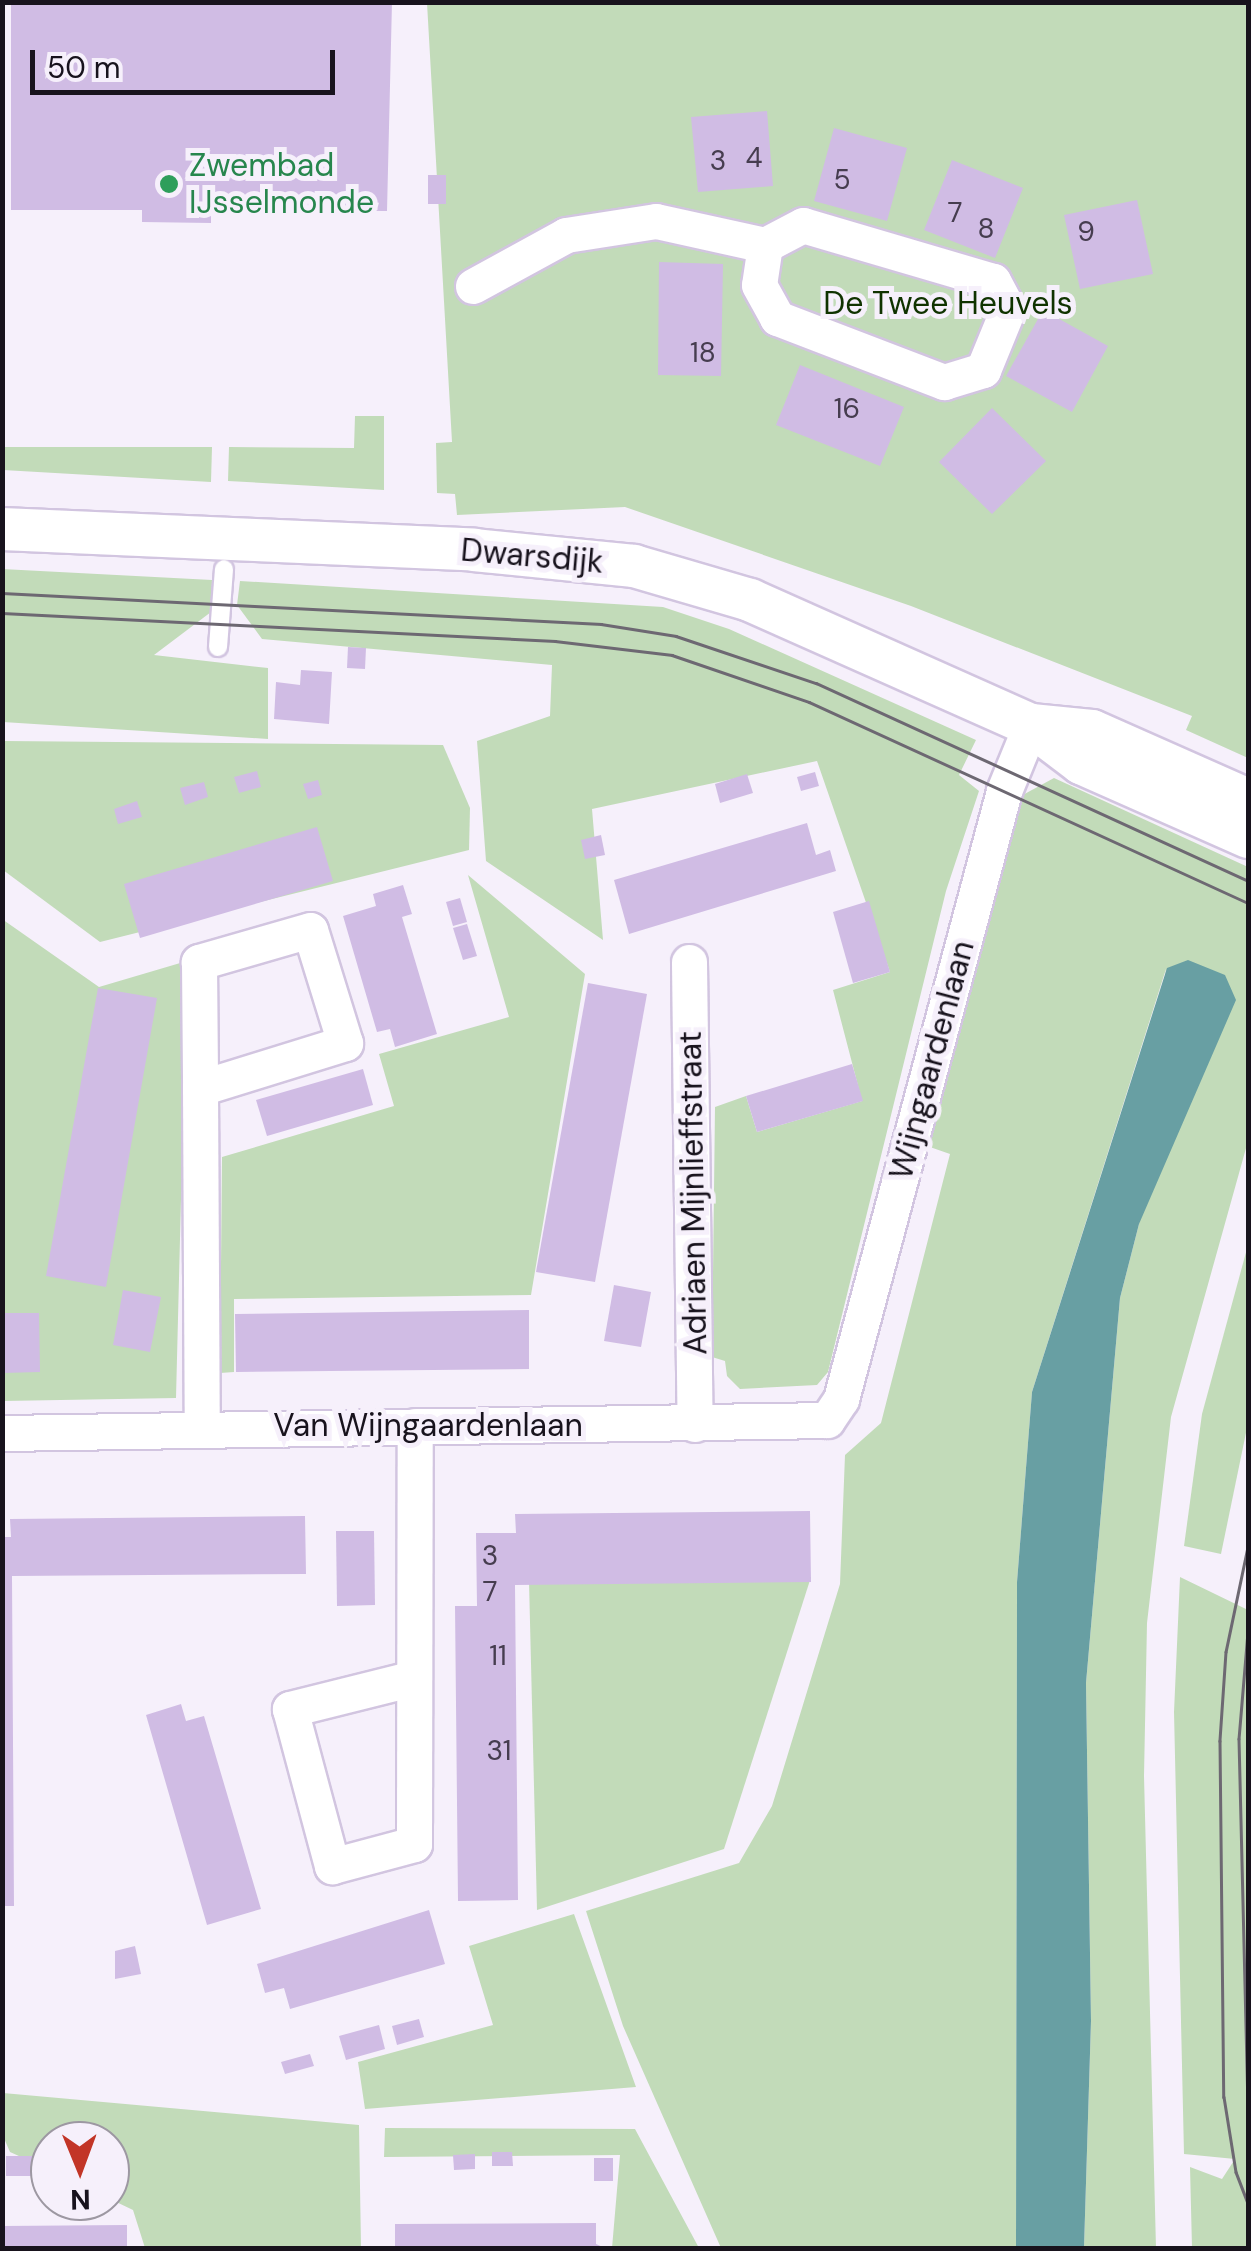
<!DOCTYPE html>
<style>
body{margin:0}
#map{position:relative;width:1251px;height:2251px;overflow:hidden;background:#f6f0fb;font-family:"DM Sans",sans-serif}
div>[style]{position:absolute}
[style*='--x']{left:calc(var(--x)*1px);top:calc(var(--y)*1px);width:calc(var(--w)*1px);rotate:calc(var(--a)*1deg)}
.green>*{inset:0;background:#c2dbb9}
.water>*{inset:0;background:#689fa3}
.building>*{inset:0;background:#d0bce4}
.roads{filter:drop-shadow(2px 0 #d2c5e0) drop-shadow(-2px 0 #d2c5e0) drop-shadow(0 2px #d2c5e0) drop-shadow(0 -2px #d2c5e0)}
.service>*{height:18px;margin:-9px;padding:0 9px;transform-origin:9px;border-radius:9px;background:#fff}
.minor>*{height:35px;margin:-17.5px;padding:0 17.5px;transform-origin:17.5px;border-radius:17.5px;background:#fff}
.tertiary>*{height:42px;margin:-21px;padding:0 21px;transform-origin:21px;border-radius:21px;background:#fff}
.tram>*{height:2.5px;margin:-1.25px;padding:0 1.25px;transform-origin:1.25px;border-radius:1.25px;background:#6d6872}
.dots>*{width:28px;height:28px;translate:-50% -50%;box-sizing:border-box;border:5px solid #f6f0fb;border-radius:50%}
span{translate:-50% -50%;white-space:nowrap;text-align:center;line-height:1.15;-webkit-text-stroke:10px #f6f0fb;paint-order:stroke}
.number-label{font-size:28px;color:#463d4f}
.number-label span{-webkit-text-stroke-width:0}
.leisure-label{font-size:32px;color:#27864d}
.left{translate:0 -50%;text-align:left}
.park-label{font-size:32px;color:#103300}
.street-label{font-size:32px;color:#18131d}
.frame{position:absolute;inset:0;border:5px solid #18131d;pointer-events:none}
.north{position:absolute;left:30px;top:2121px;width:100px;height:100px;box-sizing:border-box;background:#f6f0fb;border:2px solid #9d98a2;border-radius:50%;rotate:179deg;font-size:28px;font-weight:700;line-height:40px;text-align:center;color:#18131d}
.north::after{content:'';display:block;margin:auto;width:35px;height:45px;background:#c23527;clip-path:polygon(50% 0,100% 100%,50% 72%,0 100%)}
.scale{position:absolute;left:30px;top:50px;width:305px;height:45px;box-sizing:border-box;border:5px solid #18131d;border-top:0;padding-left:12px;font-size:30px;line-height:35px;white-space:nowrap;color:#18131d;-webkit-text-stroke:8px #f6f0fb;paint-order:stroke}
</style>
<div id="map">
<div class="green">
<div style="clip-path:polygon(427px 3px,1248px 3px,1248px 758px,1186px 730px,1192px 716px,911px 606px,625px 507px,457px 515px,455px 494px,437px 493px,436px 443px,452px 442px)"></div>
<div style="clip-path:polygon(355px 416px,384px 416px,384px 490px,228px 481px,229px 447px,354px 448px)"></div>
<div style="clip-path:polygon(2px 447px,212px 447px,211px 482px,3px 470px)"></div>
<div style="clip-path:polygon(2px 569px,212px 580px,211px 612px,154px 655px,268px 668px,268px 739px,3px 722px)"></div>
<div style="clip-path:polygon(240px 581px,663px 607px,729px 629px,976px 740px,959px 775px,979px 791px,946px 891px,828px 1372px,817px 1385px,740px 1389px,727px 1376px,725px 1361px,712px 1357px,715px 1107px,746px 1096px,757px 1132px,862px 1101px,833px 990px,890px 972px,817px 761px,592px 809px,603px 940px,486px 861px,477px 741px,550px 716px,552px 665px,262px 639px,237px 605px)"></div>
<div style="clip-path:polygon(5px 741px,443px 745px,470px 808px,469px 850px,100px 942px,3px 870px)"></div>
<div style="clip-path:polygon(1054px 778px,1248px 867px,1248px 1141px,1171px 1417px,1147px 1623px,1144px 1776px,1156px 2248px,1084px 2248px,1091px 2021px,1086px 1683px,1120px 1298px,1139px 1224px,1166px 969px,1032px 1392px,1017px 1582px,1016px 2248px,721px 2248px,623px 2026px,586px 1911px,739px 1863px,772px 1806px,840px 1584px,845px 1455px,881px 1423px,950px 1154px,927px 1146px,1019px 797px)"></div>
<div style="clip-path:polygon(468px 875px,585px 974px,531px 1295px,234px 1299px,234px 1372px,220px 1373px,222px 1157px,394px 1106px,379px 1054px,509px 1017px)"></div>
<div style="clip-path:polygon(2px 919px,99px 987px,187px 961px,176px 1398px,3px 1401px)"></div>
<div style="clip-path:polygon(1248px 1245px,1248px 1423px,1221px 1554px,1184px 1546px,1202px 1414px)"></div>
<div style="clip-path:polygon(811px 1577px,724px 1849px,537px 1910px,529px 1581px)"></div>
<div style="clip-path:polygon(1180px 1577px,1248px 1610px,1248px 2248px,1192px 2248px,1190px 2167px,1222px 2179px,1235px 2159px,1184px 2154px,1174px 1712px)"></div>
<div style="clip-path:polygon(574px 1914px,636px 2087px,365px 2109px,358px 2062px,493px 2025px,469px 1946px)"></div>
<div style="clip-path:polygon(3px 2093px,359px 2125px,361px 2248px,145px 2248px,133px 2210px,110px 2199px,110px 2141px,50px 2141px,50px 2170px,10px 2152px,3px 2136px)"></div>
<div style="clip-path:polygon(385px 2128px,635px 2129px,699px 2248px,612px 2248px,620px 2155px,384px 2157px)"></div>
</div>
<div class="water">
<div style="clip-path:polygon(1188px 960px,1225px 975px,1236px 1000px,1139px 1224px,1120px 1298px,1086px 1683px,1091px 2021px,1084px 2248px,1016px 2248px,1017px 1582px,1032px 1392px,1167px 968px)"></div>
</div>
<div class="building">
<div style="clip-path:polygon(11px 2px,392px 2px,387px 211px,211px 210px,211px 223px,142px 222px,142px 210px,11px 210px)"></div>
<div style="clip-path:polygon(767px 111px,773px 186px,698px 192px,691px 117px)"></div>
<div style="clip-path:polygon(834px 128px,907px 148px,887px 221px,814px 201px)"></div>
<div style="clip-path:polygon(952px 160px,1023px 188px,995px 258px,924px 230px)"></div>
<div style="clip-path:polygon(428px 175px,446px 175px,446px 204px,428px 204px)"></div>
<div style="clip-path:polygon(1137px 200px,1153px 274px,1080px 289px,1064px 215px)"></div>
<div style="clip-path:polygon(659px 262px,723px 264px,721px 376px,658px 375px)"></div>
<div style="clip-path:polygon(1043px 310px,1108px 346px,1072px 412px,1006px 376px)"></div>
<div style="clip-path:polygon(800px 365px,904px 407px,880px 466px,776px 425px)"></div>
<div style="clip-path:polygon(992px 408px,1046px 461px,992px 514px,939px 462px)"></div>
<div style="clip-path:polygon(348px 647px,366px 648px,365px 669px,347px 668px)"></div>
<div style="clip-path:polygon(301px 670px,332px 672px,329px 724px,274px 719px,276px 682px,300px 685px)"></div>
<div style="clip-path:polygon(257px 771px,261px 787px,239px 793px,234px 777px)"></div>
<div style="clip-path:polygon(815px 772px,819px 786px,801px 791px,797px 777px)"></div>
<div style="clip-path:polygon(747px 774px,753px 793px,720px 803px,715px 784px)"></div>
<div style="clip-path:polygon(318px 780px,322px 795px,308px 799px,303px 784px)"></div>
<div style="clip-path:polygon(204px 782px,208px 797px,185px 805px,180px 788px)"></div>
<div style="clip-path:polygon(137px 801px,142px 817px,118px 824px,114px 809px)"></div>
<div style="clip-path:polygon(807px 823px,816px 855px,830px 850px,836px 871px,629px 934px,614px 880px)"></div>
<div style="clip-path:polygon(317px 827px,333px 881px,140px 938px,124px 884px)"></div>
<div style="clip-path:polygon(601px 835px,605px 855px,585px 859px,581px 840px)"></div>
<div style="clip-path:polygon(403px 885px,412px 914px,402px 917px,437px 1034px,395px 1047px,390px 1029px,377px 1032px,343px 916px,376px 906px,373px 894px)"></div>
<div style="clip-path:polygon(460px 898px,467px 922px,453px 926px,446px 902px)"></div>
<div style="clip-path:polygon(869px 901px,890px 972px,853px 983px,833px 912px)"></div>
<div style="clip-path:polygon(467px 924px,477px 956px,463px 960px,453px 928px)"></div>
<div style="clip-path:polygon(588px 983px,647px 994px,595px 1282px,536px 1272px)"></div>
<div style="clip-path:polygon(98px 988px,157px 998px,106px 1287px,46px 1276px)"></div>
<div style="clip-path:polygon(852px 1064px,863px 1101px,757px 1132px,746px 1096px)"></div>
<div style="clip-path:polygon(363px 1069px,373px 1105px,267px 1136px,256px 1100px)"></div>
<div style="clip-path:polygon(614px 1285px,651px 1292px,641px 1347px,604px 1341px)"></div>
<div style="clip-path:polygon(123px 1290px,161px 1297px,150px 1352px,113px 1345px)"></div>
<div style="clip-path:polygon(529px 1310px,529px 1369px,236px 1372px,235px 1314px)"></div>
<div style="clip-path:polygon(2px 1313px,39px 1313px,40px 1372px,2px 1373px)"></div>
<div style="clip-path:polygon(810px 1511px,811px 1582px,515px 1585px,518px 1900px,458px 1901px,455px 1606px,477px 1606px,476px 1533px,516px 1533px,515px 1514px)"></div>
<div style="clip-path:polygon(305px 1516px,306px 1574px,12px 1576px,14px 1906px,2px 1906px,2px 1537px,11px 1537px,10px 1519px)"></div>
<div style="clip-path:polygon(336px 1531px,374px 1531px,375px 1605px,337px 1606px)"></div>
<div style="clip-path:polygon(181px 1704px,186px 1721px,204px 1716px,261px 1909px,207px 1925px,146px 1715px)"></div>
<div style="clip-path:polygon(429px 1910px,445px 1964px,290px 2009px,284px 1988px,265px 1993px,257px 1964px)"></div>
<div style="clip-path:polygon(135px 1946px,141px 1974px,115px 1979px,115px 1951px)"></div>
<div style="clip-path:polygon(419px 2019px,424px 2037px,397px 2045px,392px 2026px)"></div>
<div style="clip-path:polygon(379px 2025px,385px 2049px,346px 2060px,339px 2036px)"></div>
<div style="clip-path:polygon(310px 2054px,314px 2066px,285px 2074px,281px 2062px)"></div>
<div style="clip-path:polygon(492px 2152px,512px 2152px,513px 2166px,492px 2166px)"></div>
<div style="clip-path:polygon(475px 2154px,475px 2169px,454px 2170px,453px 2155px)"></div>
<div style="clip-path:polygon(6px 2156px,34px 2156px,34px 2176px,6px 2176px)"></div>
<div style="clip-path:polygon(594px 2158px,613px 2158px,613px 2181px,594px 2181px)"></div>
<div style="clip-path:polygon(596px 2223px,596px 2244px,605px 2248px,395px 2248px,395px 2224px)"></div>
<div style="clip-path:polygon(127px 2225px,127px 2248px,2px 2248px,2px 2226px)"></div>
</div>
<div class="roads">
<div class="service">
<div style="--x:218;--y:647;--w:78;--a:-85.6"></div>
</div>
<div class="minor">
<div style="--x:473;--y:286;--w:106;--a:-28.7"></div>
<div style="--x:566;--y:235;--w:91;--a:-8.8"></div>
<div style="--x:656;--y:221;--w:112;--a:12.4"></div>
<div style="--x:765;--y:245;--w:40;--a:98.5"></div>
<div style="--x:759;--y:285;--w:38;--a:61"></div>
<div style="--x:777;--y:318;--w:179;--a:21"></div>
<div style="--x:944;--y:382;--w:41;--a:-17.1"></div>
<div style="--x:983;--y:370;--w:66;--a:-67.7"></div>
<div style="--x:1008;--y:309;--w:32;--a:-118"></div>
<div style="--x:993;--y:281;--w:198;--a:-163.6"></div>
<div style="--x:803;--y:225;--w:43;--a:152.2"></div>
<div style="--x:689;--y:962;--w:462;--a:89.3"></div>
<div style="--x:200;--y:1088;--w:152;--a:-17.2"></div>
<div style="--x:345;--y:1043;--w:118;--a:-107.2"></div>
<div style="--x:310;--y:930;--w:116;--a:163.9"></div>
<div style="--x:199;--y:962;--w:126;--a:89.5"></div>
<div style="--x:200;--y:1088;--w:339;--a:89.7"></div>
<div style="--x:2;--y:1433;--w:825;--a:-0.9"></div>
<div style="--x:827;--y:1420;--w:25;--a:-56"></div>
<div style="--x:841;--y:1399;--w:629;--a:-74.99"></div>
<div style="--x:1004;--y:791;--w:71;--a:-67.8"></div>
<div style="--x:414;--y:1678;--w:128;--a:166"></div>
<div style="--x:290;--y:1709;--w:163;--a:75"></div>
<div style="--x:332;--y:1866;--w:85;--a:-15"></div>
<div style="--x:414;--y:1844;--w:418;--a:-89.9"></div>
</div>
<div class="tertiary">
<div style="--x:2;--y:529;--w:472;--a:2.5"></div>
<div style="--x:474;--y:550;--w:161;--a:5.7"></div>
<div style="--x:634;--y:566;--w:121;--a:16.3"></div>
<div style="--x:750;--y:600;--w:308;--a:24"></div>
<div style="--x:1031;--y:725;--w:63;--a:37.2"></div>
<div style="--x:1081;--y:763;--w:183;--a:23.9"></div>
<div style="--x:1031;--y:725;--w:61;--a:5.6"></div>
<div style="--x:1092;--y:731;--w:171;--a:23.9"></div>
</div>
</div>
<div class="tram">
<div style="--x:2;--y:593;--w:600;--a:2.96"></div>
<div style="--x:601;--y:624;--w:76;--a:9.1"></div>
<div style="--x:676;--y:636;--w:148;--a:18.6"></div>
<div style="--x:816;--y:683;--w:475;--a:24.6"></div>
<div style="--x:2;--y:613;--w:554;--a:2.9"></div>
<div style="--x:555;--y:641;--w:118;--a:6.8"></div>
<div style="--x:672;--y:655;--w:145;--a:18.9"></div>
<div style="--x:809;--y:702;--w:483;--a:24.6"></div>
<div style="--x:1248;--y:1547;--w:107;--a:101.8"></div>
<div style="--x:1226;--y:1652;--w:89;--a:93.9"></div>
<div style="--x:1220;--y:1741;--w:356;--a:89.4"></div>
<div style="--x:1224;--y:2097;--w:76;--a:80.9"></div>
<div style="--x:1236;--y:2172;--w:33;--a:69"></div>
<div style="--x:1248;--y:1632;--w:107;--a:94.8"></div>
<div style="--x:1239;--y:1739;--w:378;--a:88.6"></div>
</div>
<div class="dots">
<div style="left:169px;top:184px;background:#2e9e5b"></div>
</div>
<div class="number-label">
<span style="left:754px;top:158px">4</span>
<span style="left:718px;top:161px">3</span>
<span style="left:842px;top:180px">5</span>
<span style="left:955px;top:213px">7</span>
<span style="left:986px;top:229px">8</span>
<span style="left:1086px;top:232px">9</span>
<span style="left:703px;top:353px">18</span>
<span style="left:847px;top:409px">16</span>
<span style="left:490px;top:1556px">3</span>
<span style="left:490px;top:1592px">7</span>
<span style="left:498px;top:1656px">11</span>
<span style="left:499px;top:1751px">31</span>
</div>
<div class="leisure-label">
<span class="left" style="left:189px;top:184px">Zwembad<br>IJsselmonde</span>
</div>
<div class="park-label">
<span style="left:948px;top:303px">De Twee Heuvels</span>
</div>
<div class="street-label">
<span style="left:532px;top:556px;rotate:5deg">Dwarsdijk</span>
<span style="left:932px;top:1060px;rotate:-75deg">Wijngaardenlaan</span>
<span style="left:693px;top:1193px;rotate:-91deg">Adriaen Mijnlieffstraat</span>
<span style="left:428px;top:1425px">Van Wijngaardenlaan</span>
</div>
<div class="frame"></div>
<div class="north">N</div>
<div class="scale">50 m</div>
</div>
